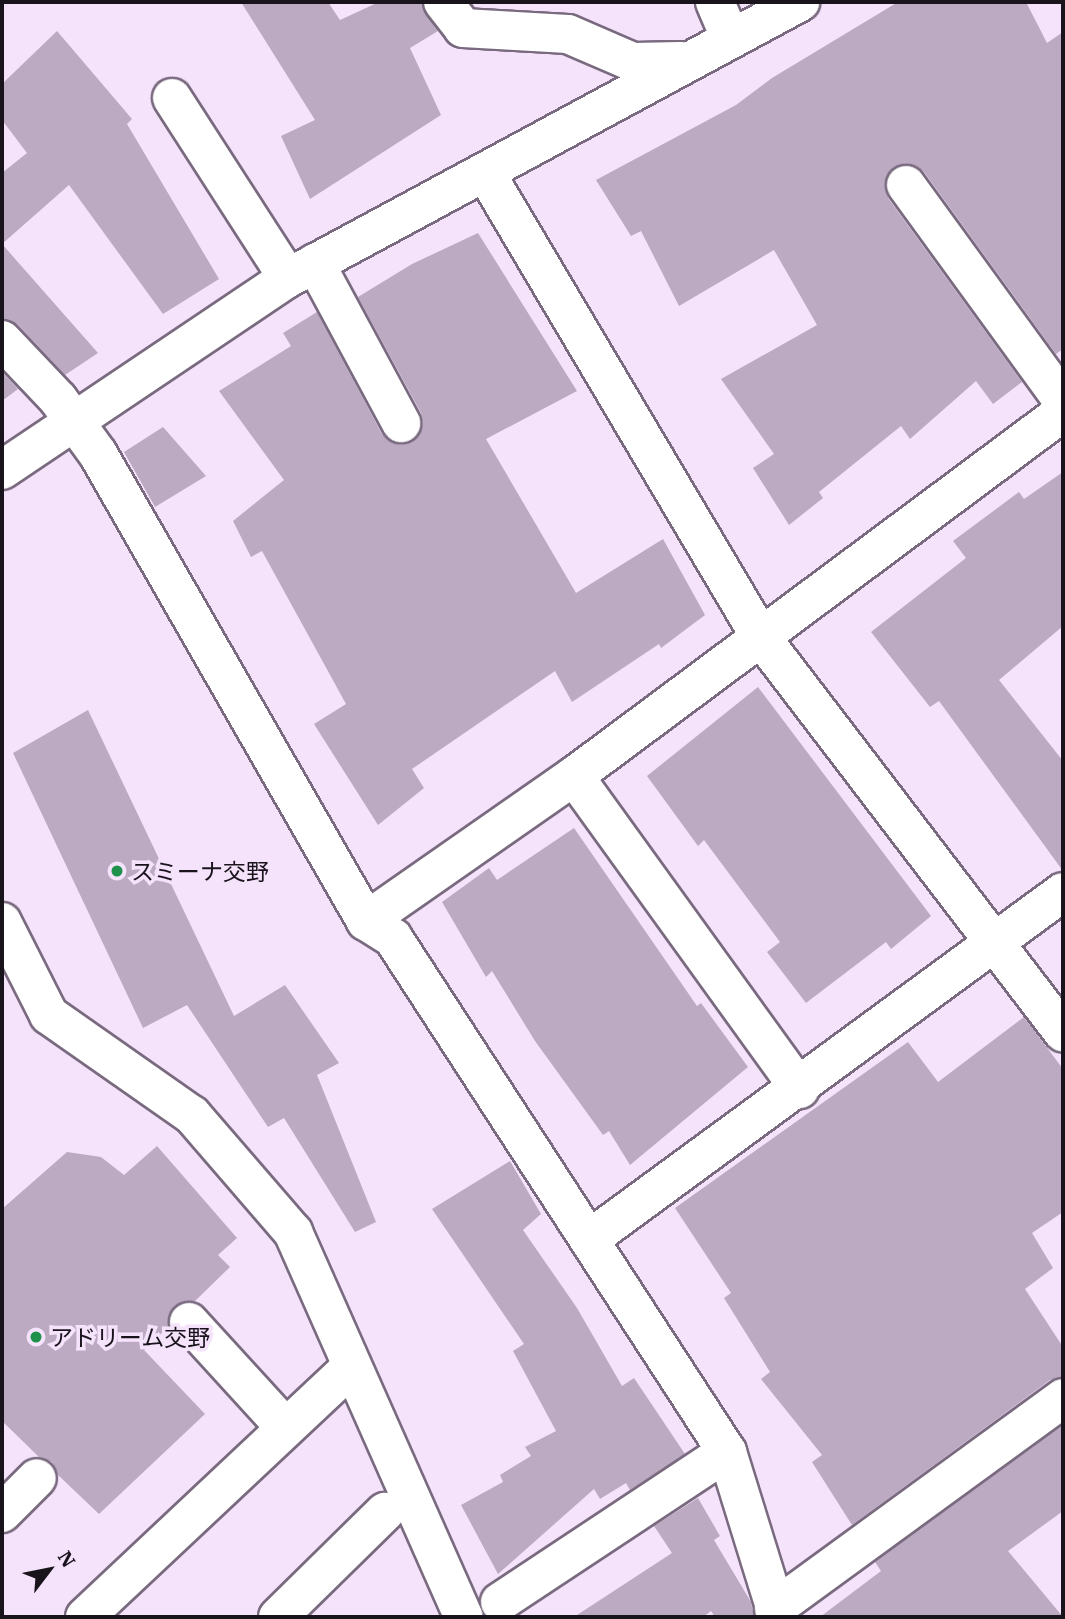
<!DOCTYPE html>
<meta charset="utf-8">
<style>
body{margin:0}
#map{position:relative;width:1065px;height:1619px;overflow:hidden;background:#f5e3fb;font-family:"IBM Plex Serif","Noto Sans JP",serif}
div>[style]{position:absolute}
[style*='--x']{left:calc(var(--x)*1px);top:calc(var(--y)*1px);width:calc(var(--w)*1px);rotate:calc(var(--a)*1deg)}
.building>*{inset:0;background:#bbaac1}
.roads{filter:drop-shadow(2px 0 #796a7f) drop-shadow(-2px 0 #796a7f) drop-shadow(0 2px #796a7f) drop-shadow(0 -2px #796a7f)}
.minor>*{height:38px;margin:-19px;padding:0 19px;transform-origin:19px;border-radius:19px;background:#fff}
.dots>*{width:19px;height:19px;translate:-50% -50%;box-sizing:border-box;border:4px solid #f5e3fb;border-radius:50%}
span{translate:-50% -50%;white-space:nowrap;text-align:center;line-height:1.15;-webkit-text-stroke:7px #f5e3fb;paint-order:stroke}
.poi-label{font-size:23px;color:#19131c}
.left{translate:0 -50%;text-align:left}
.frame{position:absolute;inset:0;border:4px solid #19131c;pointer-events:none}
.north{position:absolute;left:14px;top:1535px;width:70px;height:70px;-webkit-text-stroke:5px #f5e3fb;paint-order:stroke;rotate:58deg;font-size:19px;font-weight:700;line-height:28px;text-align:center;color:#19131c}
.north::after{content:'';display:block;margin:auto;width:24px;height:32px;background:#19131c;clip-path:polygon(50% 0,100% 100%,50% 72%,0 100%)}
</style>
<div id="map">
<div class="building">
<div style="clip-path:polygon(241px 2px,328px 2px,340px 20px,379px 2px,422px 2px,438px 31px,410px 48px,441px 115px,310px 199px,281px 136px,315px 120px)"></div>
<div style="clip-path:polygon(898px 2px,1026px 2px,1047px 43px,1063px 32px,1063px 349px,1056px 354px,924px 172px,914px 165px,894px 167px,886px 177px,888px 198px,1022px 382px,993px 404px,976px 381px,910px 439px,901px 426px,819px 492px,823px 498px,789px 525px,753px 468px,774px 454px,721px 379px,817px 325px,774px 250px,679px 306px,641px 231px,631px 236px,596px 180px,736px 105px,772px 78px)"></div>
<div style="clip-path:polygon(57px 31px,132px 119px,127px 124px,219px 279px,163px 314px,69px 185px,2px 244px,98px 353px,65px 375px,18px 325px,2px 319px,2px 173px,27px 153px,2px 120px,2px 84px)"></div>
<div style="clip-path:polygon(478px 233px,577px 391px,486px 439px,576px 593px,663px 539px,705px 615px,661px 648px,659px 644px,572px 702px,555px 671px,412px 769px,424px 788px,378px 825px,314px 724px,346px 704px,262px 551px,251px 557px,233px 521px,284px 480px,219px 391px,291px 346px,283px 333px,317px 312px,382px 434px,400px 445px,412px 442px,423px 424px,421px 413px,358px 297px,412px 264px)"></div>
<div style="clip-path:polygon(2px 372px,18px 389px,2px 401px)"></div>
<div style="clip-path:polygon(163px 427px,206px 476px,155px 507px,124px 452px)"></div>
<div style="clip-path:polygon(1063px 472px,1063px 626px,999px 680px,1063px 761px,1063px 871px,939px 701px,930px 707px,871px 632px,966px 558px,953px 541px,1019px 492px,1024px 499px)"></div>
<div style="clip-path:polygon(758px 687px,931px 916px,891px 949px,886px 942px,806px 1003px,767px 952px,780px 942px,704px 840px,698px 846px,647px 776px)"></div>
<div style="clip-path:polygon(88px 710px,234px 1016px,285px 985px,339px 1063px,317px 1075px,376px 1222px,355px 1232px,284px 1118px,268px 1127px,187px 1005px,143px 1028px,13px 753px)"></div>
<div style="clip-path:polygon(574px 828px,697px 1006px,701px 1003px,748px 1067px,630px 1165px,609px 1131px,603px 1135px,535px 1041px,492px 971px,486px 977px,442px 902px,489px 868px,497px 880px)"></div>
<div style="clip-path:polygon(1024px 1017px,1063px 1069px,1063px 1212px,1032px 1233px,1053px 1268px,1025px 1289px,1063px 1347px,1063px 1377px,1050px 1380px,852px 1525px,812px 1462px,822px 1455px,761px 1379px,770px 1372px,724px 1298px,731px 1293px,675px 1208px,908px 1042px,938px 1082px)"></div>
<div style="clip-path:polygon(157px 1146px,237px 1238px,218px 1255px,230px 1267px,195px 1301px,174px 1306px,168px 1327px,144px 1350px,205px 1414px,99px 1514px,58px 1475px,52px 1462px,39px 1457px,2px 1421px,2px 1209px,67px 1152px,101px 1157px,124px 1175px)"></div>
<div style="clip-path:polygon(510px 1161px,541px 1214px,523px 1230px,577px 1308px,622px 1386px,634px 1378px,685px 1454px,630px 1490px,626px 1483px,600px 1499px,594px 1489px,498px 1574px,461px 1505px,503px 1482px,500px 1475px,531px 1456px,525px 1447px,556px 1431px,513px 1351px,524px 1344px,432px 1209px)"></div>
<div style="clip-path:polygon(1063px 1425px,1063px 1511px,1008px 1551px,1063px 1617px,820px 1617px,881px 1571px,875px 1562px)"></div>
<div style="clip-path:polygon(698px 1498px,720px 1536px,714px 1540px,751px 1602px,754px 1617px,715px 1617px,711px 1611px,703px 1617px,574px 1617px,672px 1553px,654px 1526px)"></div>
</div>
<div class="roads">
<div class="minor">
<div style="--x:443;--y:2;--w:33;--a:52"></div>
<div style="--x:463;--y:28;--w:105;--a:3.3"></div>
<div style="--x:568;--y:34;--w:71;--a:23.3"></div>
<div style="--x:633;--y:62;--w:48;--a:-1.2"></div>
<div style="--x:715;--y:2;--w:39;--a:67"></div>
<div style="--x:172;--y:98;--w:214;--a:57.2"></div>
<div style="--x:485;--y:172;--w:539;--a:59.35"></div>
<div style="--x:760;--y:636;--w:499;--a:52.6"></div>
<div style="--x:906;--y:185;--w:267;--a:54"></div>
<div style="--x:315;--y:263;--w:182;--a:61.7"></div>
<div style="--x:2;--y:340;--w:81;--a:46.5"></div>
<div style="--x:58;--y:399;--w:68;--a:54"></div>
<div style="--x:98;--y:454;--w:538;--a:60.15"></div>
<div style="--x:366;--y:921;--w:32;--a:32"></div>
<div style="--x:393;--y:938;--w:613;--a:56.98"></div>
<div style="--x:727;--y:1452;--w:173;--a:72.8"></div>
<div style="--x:2;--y:470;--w:344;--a:-33.9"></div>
<div style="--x:288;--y:278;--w:582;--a:-28.33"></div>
<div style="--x:574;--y:776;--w:386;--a:54.2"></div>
<div style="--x:366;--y:921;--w:254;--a:-34.9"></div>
<div style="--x:574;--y:776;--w:610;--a:-36.66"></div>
<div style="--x:2;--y:922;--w:104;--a:63.2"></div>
<div style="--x:49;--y:1015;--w:174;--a:35"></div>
<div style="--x:192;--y:1115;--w:155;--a:49.2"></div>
<div style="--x:293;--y:1232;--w:421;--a:66.1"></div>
<div style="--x:591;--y:1238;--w:585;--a:-36.24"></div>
<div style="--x:189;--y:1322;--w:142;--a:47.6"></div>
<div style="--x:2;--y:1513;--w:49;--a:-45"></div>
<div style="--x:500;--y:1602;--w:272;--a:-33.5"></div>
<div style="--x:774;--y:1609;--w:358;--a:-36.1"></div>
<div style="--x:85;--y:1617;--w:366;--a:-43.2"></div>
<div style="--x:278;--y:1617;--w:150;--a:-44.5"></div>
</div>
</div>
<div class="dots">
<div style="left:117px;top:871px;background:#1e914b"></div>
<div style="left:36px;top:1337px;background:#1e914b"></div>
</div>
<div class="poi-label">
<span class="left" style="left:131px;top:871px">スミーナ交野</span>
<span class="left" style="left:50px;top:1337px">アドリーム交野</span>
</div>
<div class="frame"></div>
<div class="north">N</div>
</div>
